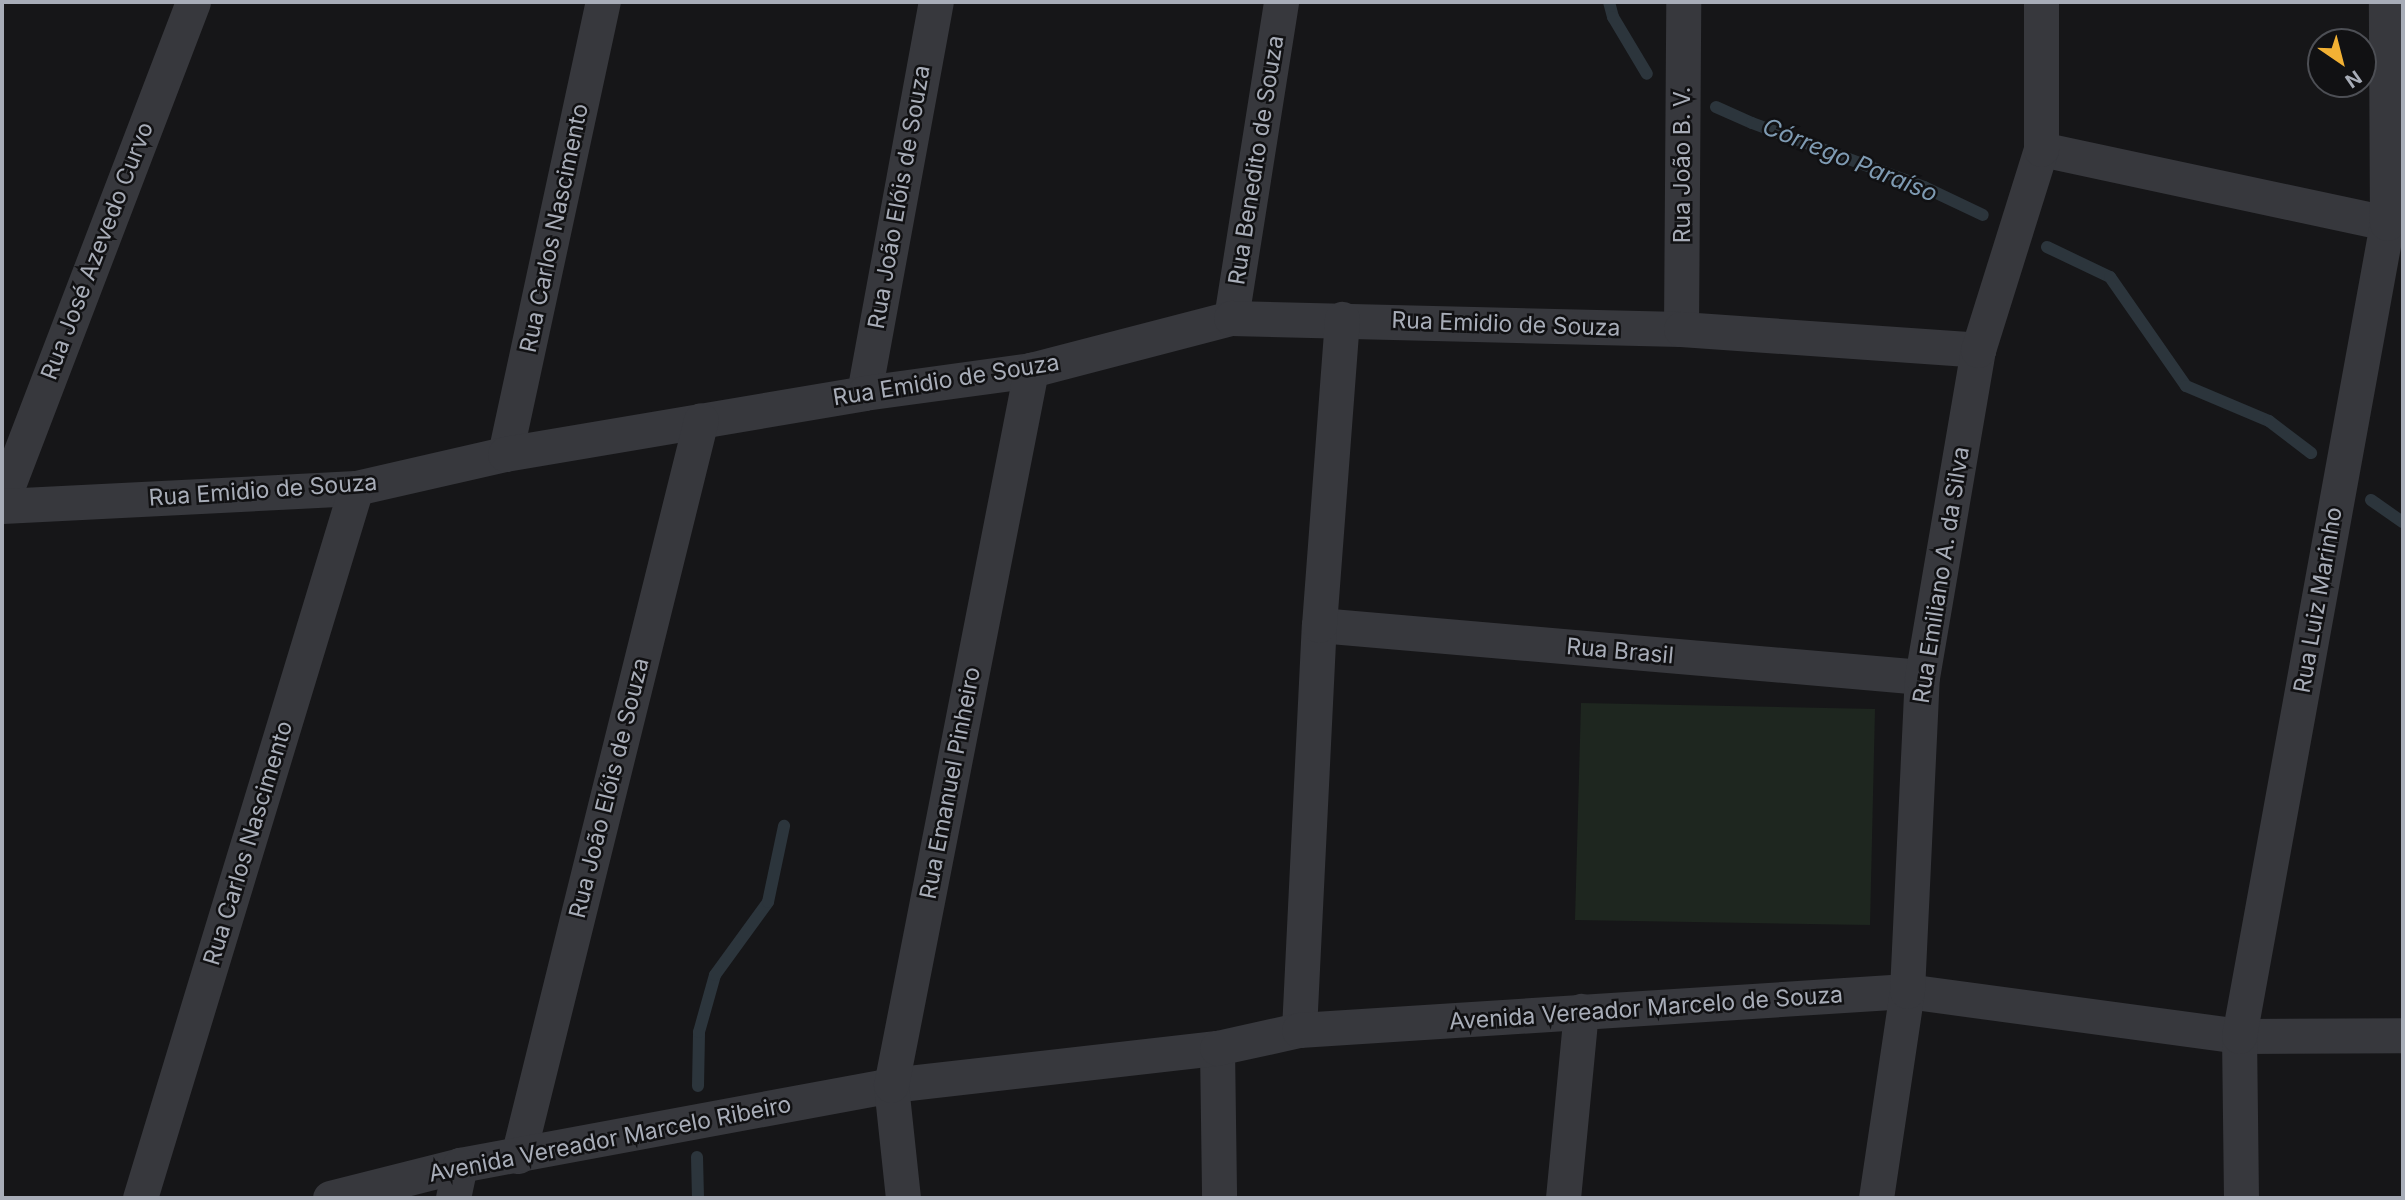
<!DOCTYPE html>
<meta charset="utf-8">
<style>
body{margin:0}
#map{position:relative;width:2405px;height:1200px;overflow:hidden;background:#161618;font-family:Inter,sans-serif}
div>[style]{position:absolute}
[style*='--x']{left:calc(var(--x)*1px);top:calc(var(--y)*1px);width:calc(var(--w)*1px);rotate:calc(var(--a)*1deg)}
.green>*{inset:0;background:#1e261f}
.stream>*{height:12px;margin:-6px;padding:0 6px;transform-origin:6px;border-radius:6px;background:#2c353c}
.minor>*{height:35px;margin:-17.5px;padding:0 17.5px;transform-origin:17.5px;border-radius:17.5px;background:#37383d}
span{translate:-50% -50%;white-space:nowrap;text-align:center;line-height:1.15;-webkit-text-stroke:5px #111113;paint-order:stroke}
.street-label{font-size:23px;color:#a8adb8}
.water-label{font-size:24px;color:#7f9bb3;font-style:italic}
.frame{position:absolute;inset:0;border:4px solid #a8adb8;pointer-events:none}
.north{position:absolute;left:2307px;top:28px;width:70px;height:70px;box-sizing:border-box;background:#111113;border:2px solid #4d4f55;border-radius:50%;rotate:145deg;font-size:19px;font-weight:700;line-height:28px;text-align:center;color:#a8adb8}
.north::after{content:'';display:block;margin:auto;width:24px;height:32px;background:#f2b134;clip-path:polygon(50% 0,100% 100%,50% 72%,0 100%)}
</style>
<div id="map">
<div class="green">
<div style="clip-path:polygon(1581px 703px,1875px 709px,1870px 925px,1575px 920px)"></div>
</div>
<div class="stream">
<div style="--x:1609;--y:2;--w:16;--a:75"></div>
<div style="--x:1613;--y:17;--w:66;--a:59.2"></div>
<div style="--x:1716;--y:107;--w:39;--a:24"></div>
<div style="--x:1752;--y:123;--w:184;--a:20.4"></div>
<div style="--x:1924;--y:187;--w:65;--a:25.4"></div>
<div style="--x:2047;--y:247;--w:70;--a:25.5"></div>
<div style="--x:2110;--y:277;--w:133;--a:55.1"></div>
<div style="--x:2186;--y:386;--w:90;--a:22.9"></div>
<div style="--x:2269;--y:421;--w:53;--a:37.3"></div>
<div style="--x:2371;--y:500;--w:39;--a:35"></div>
<div style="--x:698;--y:1086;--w:54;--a:-88.9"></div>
<div style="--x:699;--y:1032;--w:59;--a:-74.3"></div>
<div style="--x:715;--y:975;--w:90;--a:-54"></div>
<div style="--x:768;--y:902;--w:78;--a:-78.1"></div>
<div style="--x:697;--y:1157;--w:41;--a:88.6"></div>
</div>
<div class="minor">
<div style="--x:2041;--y:149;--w:354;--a:12.1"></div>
<div style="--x:2387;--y:223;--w:16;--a:4"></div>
<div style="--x:1231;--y:318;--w:320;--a:-81"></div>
<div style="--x:1681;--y:329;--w:327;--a:-89.6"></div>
<div style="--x:864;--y:393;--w:398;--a:-79.6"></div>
<div style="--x:505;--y:454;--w:463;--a:-77.8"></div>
<div style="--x:2;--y:501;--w:534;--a:-69.05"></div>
<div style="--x:2;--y:506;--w:354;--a:-2.9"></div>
<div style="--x:356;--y:488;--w:153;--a:-12.9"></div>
<div style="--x:505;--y:454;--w:364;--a:-9.6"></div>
<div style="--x:864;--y:393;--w:169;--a:-7.8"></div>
<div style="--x:1031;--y:370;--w:207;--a:-14.6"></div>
<div style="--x:1231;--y:318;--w:450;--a:1.4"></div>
<div style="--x:1681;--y:329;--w:298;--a:4"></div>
<div style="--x:1319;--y:625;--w:605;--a:4.93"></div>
<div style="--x:1299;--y:1030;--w:405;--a:-87.2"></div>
<div style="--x:1319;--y:625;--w:307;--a:-85.7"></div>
<div style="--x:1217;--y:1048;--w:150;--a:89.2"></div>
<div style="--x:518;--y:1156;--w:758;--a:-76.04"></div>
<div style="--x:140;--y:1198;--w:742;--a:-73.08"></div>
<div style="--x:330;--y:1198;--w:134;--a:-14.2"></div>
<div style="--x:460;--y:1165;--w:438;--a:-10.5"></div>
<div style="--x:891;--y:1085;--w:328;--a:-6.5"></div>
<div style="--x:1217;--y:1048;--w:84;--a:-12.4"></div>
<div style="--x:1299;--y:1030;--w:609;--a:-3.67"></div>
<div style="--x:1907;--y:991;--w:335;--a:7.7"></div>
<div style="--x:2239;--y:1036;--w:164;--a:-0.3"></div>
<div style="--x:453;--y:1198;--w:34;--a:-78"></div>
<div style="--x:903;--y:1198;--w:114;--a:-96.1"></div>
<div style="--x:891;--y:1085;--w:729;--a:-78.92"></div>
<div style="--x:1563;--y:1198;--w:188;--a:-84.5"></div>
<div style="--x:1876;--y:1198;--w:209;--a:-81.5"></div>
<div style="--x:1907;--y:991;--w:314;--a:-87.3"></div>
<div style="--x:1922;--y:677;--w:332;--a:-80.3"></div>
<div style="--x:1978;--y:350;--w:211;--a:-72.6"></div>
<div style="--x:2041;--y:149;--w:147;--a:-90"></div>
<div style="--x:2241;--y:1198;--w:162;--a:-90.7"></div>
<div style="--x:2239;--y:1036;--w:826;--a:-79.68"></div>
<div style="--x:2387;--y:223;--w:221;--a:-90.3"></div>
</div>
<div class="street-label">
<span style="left:1256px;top:160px;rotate:-81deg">Rua Benedito de Souza</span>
<span style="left:1682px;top:165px;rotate:-90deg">Rua João B. V.</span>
<span style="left:899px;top:197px;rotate:-80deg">Rua João Elóis de Souza</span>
<span style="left:554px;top:228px;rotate:-78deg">Rua Carlos Nascimento</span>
<span style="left:97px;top:251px;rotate:-69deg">Rua José Azevedo Curvo</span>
<span style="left:1506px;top:324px;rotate:2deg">Rua Emidio de Souza</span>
<span style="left:946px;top:380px;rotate:-9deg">Rua Emidio de Souza</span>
<span style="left:263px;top:490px;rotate:-4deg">Rua Emidio de Souza</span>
<span style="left:1941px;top:575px;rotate:-81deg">Rua Emiliano A. da Silva</span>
<span style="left:2318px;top:600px;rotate:-80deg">Rua Luiz Marinho</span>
<span style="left:1620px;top:651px;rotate:5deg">Rua Brasil</span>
<span style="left:950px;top:783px;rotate:-79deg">Rua Emanuel Pinheiro</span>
<span style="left:609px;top:788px;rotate:-76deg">Rua João Elóis de Souza</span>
<span style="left:248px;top:843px;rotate:-73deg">Rua Carlos Nascimento</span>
<span style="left:1646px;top:1008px;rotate:-4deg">Avenida Vereador Marcelo de Souza</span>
<span style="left:610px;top:1139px;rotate:-11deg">Avenida Vereador Marcelo Ribeiro</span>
</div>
<div class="water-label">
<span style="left:1850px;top:160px;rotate:22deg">Córrego Paraíso</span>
</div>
<div class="frame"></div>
<div class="north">N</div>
</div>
